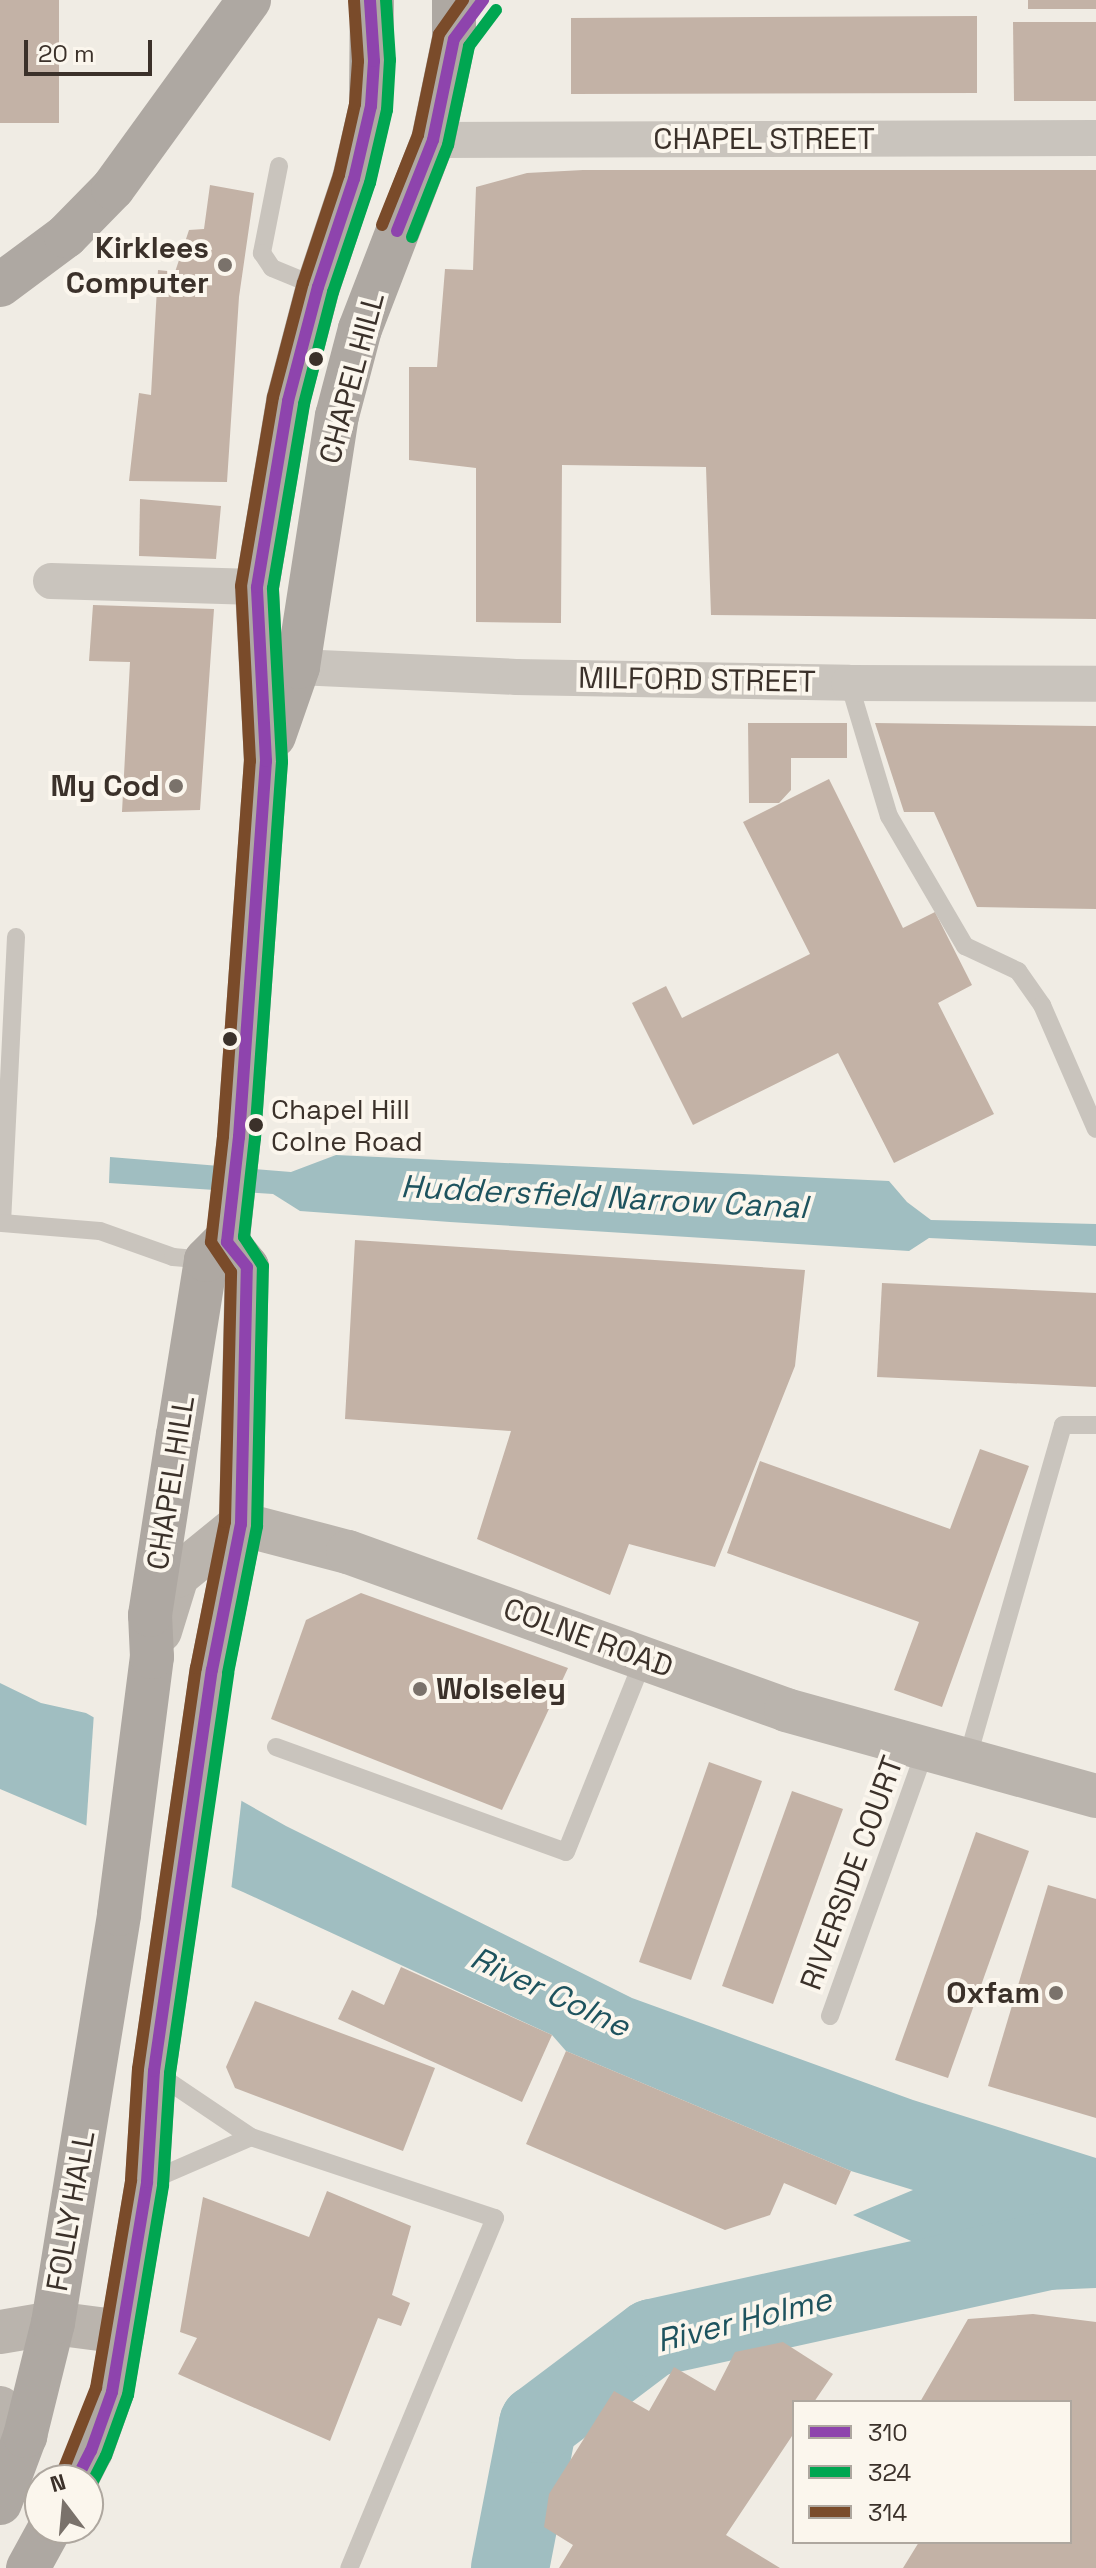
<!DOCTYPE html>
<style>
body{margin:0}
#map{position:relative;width:1096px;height:2568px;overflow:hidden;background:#f0ece4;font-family:"Space Grotesk",sans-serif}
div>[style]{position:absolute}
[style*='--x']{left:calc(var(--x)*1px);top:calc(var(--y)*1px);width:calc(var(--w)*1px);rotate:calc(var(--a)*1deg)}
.water>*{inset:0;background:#a0bec1}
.pier>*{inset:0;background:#f0ece4}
.river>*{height:78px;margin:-39px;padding:0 39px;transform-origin:39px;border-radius:39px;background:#a0bec1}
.building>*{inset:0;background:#c3b2a6}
.lane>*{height:18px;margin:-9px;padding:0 9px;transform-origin:9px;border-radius:9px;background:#c9c4bd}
.street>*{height:36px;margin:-18px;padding:0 18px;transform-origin:18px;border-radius:18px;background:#c9c4bd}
.secondary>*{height:44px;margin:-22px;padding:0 22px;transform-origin:22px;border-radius:22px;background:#bab4ad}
.primary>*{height:44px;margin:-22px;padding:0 22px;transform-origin:22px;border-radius:22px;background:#aea8a2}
.bus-1>*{height:12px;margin:-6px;padding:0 6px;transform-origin:6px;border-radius:6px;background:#8e44ad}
.bus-2>*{height:12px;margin:-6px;padding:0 6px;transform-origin:6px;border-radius:6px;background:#00a651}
.bus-3>*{height:12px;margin:-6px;padding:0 6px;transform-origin:6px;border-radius:6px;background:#7a4b2a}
.dots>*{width:22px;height:22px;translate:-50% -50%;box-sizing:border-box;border:4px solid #fbf6ed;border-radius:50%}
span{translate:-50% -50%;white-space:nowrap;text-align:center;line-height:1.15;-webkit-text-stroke:8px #fbf6ed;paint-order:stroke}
.bus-label{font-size:28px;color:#3b312a}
.left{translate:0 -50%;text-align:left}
.street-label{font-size:30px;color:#3b312a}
.poi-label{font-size:30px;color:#3b312a;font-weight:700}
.right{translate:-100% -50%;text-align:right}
.water-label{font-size:32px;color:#1e535e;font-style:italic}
.legend{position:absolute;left:792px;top:2400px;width:280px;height:144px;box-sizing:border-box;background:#fbf6ed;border:2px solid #aea79f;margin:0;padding:10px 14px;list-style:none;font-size:24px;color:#3b312a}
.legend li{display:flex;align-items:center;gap:16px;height:40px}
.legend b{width:40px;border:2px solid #aea79f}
.north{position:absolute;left:24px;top:2464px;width:80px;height:80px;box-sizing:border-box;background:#fbf6ed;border:2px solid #aea79f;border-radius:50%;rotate:344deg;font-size:22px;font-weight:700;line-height:32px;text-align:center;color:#3b312a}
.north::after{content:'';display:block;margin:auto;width:28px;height:36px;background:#7a726b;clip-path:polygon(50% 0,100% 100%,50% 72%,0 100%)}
.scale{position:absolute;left:24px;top:40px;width:128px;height:36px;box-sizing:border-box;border:4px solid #3b312a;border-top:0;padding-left:10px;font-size:24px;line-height:28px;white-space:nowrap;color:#3b312a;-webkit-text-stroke:6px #fbf6ed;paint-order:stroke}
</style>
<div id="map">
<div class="water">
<div style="clip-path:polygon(336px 1155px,889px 1181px,907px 1202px,931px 1220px,1096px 1224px,1096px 1246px,929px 1238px,909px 1251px,450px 1222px,300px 1211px,273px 1194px,109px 1183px,110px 1157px,291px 1172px)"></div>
<div style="clip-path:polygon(0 1683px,41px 1703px,86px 1713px,286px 1826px,632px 1998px,913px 2100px,1096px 2158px,1096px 2288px,1023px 2291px,853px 2215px,913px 2190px,851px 2171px,566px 2051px,552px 2035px,243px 1892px,0 1789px)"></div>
</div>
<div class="pier">
<div style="clip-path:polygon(94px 1713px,242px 1796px,231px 1891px,86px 1830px)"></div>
</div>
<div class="river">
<div style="--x:510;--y:2568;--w:147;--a:-79"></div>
<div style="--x:538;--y:2424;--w:143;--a:-37"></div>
<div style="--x:652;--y:2338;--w:428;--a:-12.4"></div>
</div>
<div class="building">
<div style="clip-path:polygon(0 0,59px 0,59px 123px,0 123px)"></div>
<div style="clip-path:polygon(1028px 0,1096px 0,1096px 9px,1028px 9px)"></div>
<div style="clip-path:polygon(977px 16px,977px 93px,571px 94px,571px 18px)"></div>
<div style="clip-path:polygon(1013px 22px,1096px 22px,1096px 101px,1014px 101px)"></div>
<div style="clip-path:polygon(583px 170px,1096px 170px,1096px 619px,711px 615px,706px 467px,562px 465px,561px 623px,476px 622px,476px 468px,409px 460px,409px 367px,437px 367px,445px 269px,473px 270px,476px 187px,527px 173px)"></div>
<div style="clip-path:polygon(210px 185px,254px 193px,239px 297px,227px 482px,129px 481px,139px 393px,151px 395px,158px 270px,175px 272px,189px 230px,204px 229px)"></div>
<div style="clip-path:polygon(140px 499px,221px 506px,216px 559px,139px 556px)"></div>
<div style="clip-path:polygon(93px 605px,214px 609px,200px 810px,122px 812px,130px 662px,89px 661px)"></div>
<div style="clip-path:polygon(748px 723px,847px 723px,847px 758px,791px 758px,791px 790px,779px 803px,749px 803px)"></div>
<div style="clip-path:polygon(875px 723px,1096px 726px,1096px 909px,977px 907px,934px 812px,904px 812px)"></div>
<div style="clip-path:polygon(829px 779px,903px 928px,935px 912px,972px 985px,938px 1003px,994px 1114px,894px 1163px,838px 1053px,693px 1125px,632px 1003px,666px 986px,682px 1018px,810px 954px,743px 822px)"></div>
<div style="clip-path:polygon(355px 1240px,805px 1270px,795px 1366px,715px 1567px,629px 1544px,610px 1595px,477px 1539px,511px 1431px,345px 1419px)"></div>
<div style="clip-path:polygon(882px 1283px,1096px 1293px,1096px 1387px,877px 1377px)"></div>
<div style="clip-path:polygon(980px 1449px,1029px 1466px,942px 1707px,894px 1690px,919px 1622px,727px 1553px,760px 1461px,950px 1529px)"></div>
<div style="clip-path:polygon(361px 1593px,568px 1668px,502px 1810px,271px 1719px,306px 1620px)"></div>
<div style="clip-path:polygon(709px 1762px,762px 1781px,691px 1980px,639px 1962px)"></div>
<div style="clip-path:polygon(792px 1791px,843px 1809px,773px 2004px,722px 1986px)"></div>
<div style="clip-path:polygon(976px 1832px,1029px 1851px,948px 2078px,895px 2060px)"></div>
<div style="clip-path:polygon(1048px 1885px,1096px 1899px,1096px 2118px,988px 2086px)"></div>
<div style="clip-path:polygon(401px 1967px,552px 2035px,522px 2102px,338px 2019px,352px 1990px,384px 2005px)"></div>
<div style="clip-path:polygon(255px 2001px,435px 2068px,403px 2151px,235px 2088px,226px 2067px)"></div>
<div style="clip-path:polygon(566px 2051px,851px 2171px,836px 2205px,784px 2183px,770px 2215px,725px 2230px,526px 2144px)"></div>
<div style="clip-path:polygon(327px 2191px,411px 2226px,392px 2295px,410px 2303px,401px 2326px,378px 2318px,330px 2441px,178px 2374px,197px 2338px,180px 2332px,203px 2197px,309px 2237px)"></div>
<div style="clip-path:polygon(1033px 2314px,1096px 2322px,1096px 2568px,903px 2568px,919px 2542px,1070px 2542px,1070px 2402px,920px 2402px,968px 2319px)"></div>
<div style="clip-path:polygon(783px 2342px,833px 2374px,814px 2402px,794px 2402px,794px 2433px,726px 2535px,780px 2568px,559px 2568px,573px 2545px,544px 2527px,549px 2494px,614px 2391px,649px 2411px,674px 2367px,715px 2391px,735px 2352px)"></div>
</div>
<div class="lane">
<div style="--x:279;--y:166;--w:89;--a:101.1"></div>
<div style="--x:262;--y:253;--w:18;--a:56"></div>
<div style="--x:272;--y:268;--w:50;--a:22.4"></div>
<div style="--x:849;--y:683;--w:139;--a:73.3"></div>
<div style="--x:889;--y:816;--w:151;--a:59.7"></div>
<div style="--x:965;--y:946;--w:59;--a:25.3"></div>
<div style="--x:1018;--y:971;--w:42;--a:54.8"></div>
<div style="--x:1042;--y:1005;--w:135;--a:66.5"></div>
<div style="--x:16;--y:937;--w:286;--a:92.8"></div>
<div style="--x:2;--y:1223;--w:98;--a:4.7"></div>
<div style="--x:100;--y:1231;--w:77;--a:19.6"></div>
<div style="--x:173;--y:1257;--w:33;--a:5"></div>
<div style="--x:276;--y:1747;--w:308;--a:19.9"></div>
<div style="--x:566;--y:1852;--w:209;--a:-68.1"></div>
<div style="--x:967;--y:1760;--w:348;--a:-74"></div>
<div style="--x:1063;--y:1425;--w:33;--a:0"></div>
<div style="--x:830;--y:2016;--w:285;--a:-70.3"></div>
<div style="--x:156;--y:2073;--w:115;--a:34"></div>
<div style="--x:251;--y:2137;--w:257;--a:18.4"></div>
<div style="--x:495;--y:2218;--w:379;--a:112.6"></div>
<div style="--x:147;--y:2182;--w:113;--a:-23.4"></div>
</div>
<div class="street">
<div style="--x:433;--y:140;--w:663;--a:-0.17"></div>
<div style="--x:51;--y:581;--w:206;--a:1.7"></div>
<div style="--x:298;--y:667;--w:218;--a:2.6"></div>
<div style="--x:516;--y:677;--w:333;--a:1"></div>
<div style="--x:849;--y:683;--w:247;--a:0.2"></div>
</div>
<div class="secondary">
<div style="--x:160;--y:1631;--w:58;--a:-72.8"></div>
<div style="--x:177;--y:1576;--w:82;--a:-39.1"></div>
<div style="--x:241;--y:1524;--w:111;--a:14.7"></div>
<div style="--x:348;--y:1552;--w:466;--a:19.8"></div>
<div style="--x:786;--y:1710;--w:322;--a:15.5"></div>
<div style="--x:0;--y:2332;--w:54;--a:-9.6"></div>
<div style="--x:53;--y:2323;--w:70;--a:7.4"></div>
<div style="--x:0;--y:2408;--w:38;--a:48"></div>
</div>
<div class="primary">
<div style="--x:0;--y:285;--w:82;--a:-36.6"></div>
<div style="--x:66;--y:236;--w:67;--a:-45.6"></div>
<div style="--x:113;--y:188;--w:232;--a:-54.1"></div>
<div style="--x:274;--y:736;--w:73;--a:-70.8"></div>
<div style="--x:298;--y:667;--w:254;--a:-81.2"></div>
<div style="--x:337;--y:416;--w:90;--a:-75.2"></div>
<div style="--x:360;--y:329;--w:203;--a:-68.9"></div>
<div style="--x:433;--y:140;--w:103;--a:-78.3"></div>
<div style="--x:454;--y:39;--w:39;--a:-90"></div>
<div style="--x:76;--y:2480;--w:33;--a:-63"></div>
<div style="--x:91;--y:2451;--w:63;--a:-70.4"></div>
<div style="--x:112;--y:2392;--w:213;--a:-80.5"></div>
<div style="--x:147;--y:2182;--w:111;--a:-86.4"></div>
<div style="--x:154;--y:2071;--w:405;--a:-81.8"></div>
<div style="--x:212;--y:1670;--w:149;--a:-78.8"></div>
<div style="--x:241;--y:1524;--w:257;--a:-88.7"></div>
<div style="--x:247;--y:1267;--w:32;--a:-129"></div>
<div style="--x:0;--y:2503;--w:72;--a:-69.5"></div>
<div style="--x:25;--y:2436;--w:116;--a:-76.1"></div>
<div style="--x:53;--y:2323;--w:414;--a:-80.8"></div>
<div style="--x:119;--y:1914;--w:259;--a:-82.7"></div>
<div style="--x:152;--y:1657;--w:42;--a:-92.7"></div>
<div style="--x:150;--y:1615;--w:182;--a:-81.2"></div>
<div style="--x:178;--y:1435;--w:177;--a:-80.9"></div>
<div style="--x:206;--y:1260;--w:31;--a:-45"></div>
<div style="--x:228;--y:1238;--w:102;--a:-83.8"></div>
<div style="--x:239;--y:1137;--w:377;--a:-85.9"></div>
<div style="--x:266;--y:761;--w:174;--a:-93"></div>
<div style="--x:257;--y:587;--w:189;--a:-80.5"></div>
<div style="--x:288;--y:401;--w:118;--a:-75.3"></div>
<div style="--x:318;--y:287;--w:114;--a:-71.6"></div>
<div style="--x:354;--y:179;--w:75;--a:-76.9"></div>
<div style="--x:371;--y:106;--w:106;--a:-89.5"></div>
<div style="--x:28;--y:2568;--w:46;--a:-61.2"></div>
</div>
<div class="bus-1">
<div style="--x:397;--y:231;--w:98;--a:-68.4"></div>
<div style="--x:433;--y:140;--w:103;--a:-78.3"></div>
<div style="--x:454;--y:39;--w:49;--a:-53.4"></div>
<div style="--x:76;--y:2480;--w:33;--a:-63"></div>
<div style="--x:91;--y:2451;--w:63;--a:-70.4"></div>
<div style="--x:112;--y:2392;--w:213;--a:-80.5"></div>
<div style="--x:147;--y:2182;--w:111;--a:-86.4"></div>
<div style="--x:154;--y:2071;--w:405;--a:-81.8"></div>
<div style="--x:212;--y:1670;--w:149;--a:-78.8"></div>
<div style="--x:241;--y:1524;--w:257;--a:-88.7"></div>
<div style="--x:247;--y:1267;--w:32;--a:-129"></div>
<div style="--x:227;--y:1242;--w:106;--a:-83.5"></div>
<div style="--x:239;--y:1137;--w:377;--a:-85.9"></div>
<div style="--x:266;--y:761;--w:174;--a:-93"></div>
<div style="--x:257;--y:587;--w:189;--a:-80.5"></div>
<div style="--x:288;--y:401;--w:118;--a:-75.3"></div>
<div style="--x:318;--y:287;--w:114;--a:-71.6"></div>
<div style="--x:354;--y:179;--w:75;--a:-76.9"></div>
<div style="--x:371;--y:106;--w:45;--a:-86.2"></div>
<div style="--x:374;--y:61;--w:61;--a:-93.8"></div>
</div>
<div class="bus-2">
<div style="--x:412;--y:237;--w:99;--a:-68.6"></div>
<div style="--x:448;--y:145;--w:101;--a:-78"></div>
<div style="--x:469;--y:46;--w:45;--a:-53.1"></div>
<div style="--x:90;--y:2487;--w:35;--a:-63"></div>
<div style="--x:106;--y:2456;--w:65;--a:-70.2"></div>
<div style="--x:128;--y:2395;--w:213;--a:-80.5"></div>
<div style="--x:163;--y:2185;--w:112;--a:-86.4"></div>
<div style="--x:170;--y:2073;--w:404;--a:-81.7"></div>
<div style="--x:228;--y:1673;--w:150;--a:-78.8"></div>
<div style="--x:257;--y:1526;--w:260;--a:-88.7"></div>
<div style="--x:263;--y:1266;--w:35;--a:-123"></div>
<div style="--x:244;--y:1237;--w:100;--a:-83.7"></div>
<div style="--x:255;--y:1138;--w:377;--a:-85.9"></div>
<div style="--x:282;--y:762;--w:174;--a:-93"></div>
<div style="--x:273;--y:588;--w:187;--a:-80.4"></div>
<div style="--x:304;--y:404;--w:116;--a:-75.5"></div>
<div style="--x:333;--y:292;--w:115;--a:-71.3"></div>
<div style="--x:370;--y:183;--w:75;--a:-76.9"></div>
<div style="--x:387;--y:110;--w:50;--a:-86.6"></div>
<div style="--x:390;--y:60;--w:60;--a:-93.8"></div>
</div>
<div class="bus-3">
<div style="--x:382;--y:225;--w:97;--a:-68.2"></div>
<div style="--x:418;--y:135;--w:103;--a:-78.3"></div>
<div style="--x:439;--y:34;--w:42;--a:-54.8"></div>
<div style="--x:62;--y:2473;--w:92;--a:-68.2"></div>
<div style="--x:96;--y:2388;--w:211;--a:-80.4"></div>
<div style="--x:131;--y:2180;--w:111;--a:-86.4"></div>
<div style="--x:138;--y:2069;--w:405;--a:-81.8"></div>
<div style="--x:196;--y:1668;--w:149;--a:-78.8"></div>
<div style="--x:225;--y:1522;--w:250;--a:-88.6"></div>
<div style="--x:231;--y:1272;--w:36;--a:-124"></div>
<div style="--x:211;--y:1242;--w:107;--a:-83.5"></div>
<div style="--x:223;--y:1136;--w:376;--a:-85.9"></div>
<div style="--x:250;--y:761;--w:175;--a:-92.9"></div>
<div style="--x:241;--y:586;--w:192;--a:-80.4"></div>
<div style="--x:273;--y:397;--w:118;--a:-75.3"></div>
<div style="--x:303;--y:283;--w:114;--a:-71.6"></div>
<div style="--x:339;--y:175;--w:73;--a:-77.3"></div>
<div style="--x:355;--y:104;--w:43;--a:-86"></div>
<div style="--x:358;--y:61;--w:60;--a:-93.8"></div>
</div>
<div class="dots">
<div style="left:225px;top:265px;background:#7a726b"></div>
<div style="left:316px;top:359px;background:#3b312a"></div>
<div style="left:176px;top:786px;background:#7a726b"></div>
<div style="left:230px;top:1039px;background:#3b312a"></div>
<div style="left:256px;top:1125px;background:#3b312a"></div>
<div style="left:420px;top:1689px;background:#7a726b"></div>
<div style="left:1056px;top:1993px;background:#7a726b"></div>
</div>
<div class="bus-label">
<span class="left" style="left:271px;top:1125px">Chapel Hill<br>Colne Road</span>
</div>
<div class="street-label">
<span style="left:764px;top:139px">CHAPEL STREET</span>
<span style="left:352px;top:378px;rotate:-75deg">CHAPEL HILL</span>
<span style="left:697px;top:680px;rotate:1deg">MILFORD STREET</span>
<span style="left:171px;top:1483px;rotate:-81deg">CHAPEL HILL</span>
<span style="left:588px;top:1638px;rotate:20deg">COLNE ROAD</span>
<span style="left:852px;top:1873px;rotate:-70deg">RIVERSIDE COURT</span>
<span style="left:71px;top:2211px;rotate:-80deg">FOLLY HALL</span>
</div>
<div class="poi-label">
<span class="right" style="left:209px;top:265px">Kirklees<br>Computer</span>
<span class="right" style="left:160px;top:786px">My Cod</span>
<span class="left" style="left:436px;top:1689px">Wolseley</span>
<span class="right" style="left:1040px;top:1993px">Oxfam</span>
</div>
<div class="water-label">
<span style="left:604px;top:1197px;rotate:3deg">Huddersfield Narrow Canal</span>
<span style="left:550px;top:1992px;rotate:25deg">River Colne</span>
<span style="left:744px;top:2320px;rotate:-14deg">River Holme</span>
</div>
<ul class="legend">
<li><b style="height:10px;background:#8e44ad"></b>310</li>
<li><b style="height:10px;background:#00a651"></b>324</li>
<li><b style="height:10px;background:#7a4b2a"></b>314</li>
</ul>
<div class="north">N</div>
<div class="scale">20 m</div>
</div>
